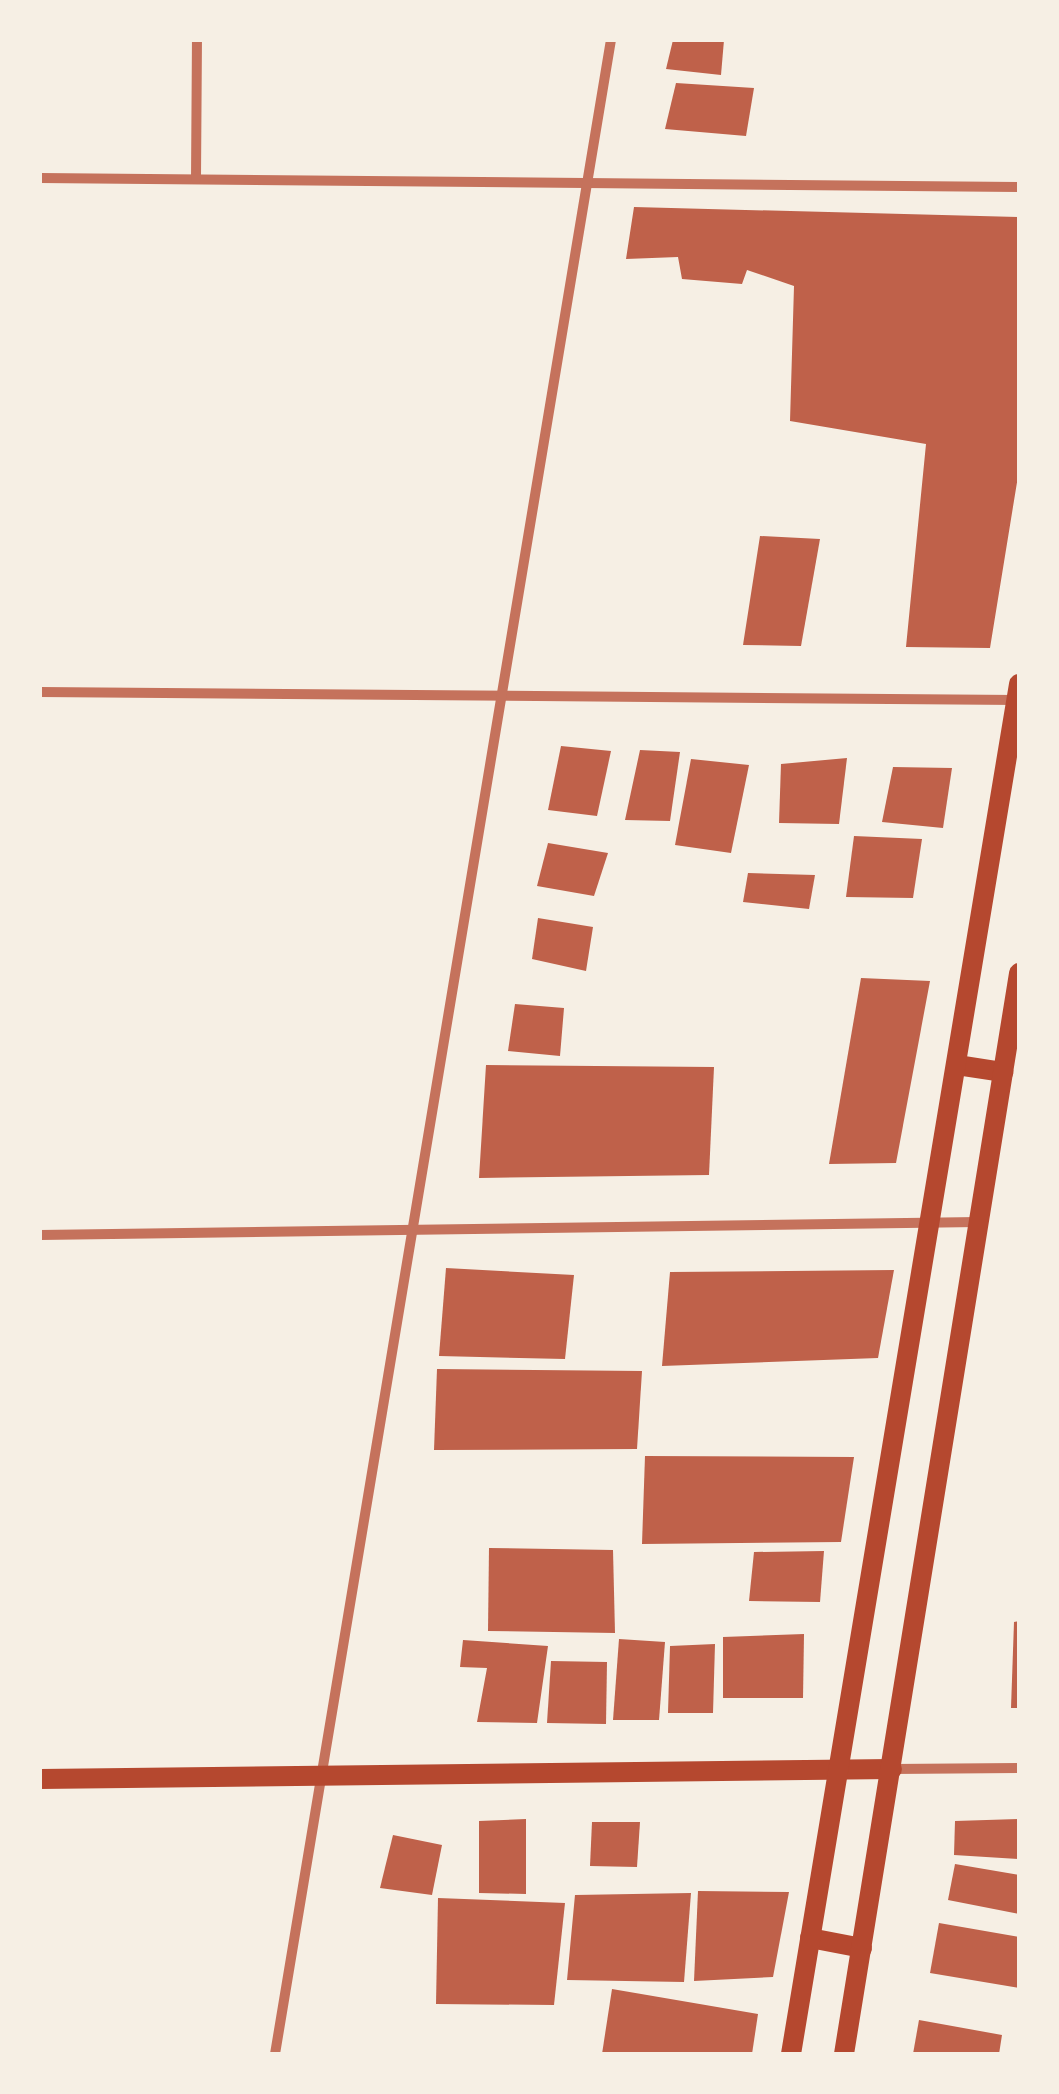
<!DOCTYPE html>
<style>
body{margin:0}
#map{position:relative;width:1059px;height:2094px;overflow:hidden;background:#f6efe4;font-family:Cabin,sans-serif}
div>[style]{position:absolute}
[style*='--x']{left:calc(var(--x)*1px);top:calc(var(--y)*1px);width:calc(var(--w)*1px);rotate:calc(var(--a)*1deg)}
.building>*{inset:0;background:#bf614a}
.minor>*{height:10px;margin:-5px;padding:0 5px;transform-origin:5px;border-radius:5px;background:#c5725c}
.secondary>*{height:20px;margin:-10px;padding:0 10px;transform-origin:10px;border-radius:10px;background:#b5482f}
span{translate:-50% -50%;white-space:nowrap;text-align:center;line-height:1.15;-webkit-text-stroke:9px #f6efe4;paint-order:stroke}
.frame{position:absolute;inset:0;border:42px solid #f6efe4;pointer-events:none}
</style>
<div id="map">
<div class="building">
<div style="clip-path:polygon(673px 40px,724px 40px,721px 75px,666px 69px)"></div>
<div style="clip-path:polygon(676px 83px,754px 88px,746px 136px,665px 129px)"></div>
<div style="clip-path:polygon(634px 207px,1019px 217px,1019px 470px,990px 648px,906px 647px,926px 444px,790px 421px,794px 286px,747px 270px,742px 284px,682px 279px,678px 257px,626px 259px)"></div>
<div style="clip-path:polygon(760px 536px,820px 539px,801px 646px,743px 645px)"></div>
<div style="clip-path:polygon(561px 746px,611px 751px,597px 816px,548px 810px)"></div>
<div style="clip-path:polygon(640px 750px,680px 752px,670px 821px,625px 820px)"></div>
<div style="clip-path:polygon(847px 758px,839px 824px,779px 823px,781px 764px)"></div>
<div style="clip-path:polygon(691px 759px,749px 765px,731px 853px,675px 845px)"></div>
<div style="clip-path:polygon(893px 767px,952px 768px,943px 828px,882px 822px)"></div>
<div style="clip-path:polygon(854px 836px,922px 839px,913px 898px,846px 897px)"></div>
<div style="clip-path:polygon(548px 843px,608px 853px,594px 896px,537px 886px)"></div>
<div style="clip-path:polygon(748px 873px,815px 875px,809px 909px,743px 902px)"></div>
<div style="clip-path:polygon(538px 918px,593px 927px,586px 971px,532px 959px)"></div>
<div style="clip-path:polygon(861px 978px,930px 981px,896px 1163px,829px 1164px)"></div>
<div style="clip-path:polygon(515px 1004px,564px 1008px,560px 1056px,508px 1051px)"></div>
<div style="clip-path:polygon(486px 1065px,714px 1067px,709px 1175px,479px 1178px)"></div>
<div style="clip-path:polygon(446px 1268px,574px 1275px,565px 1359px,439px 1356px)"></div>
<div style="clip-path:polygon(894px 1270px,878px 1358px,662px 1366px,670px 1272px)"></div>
<div style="clip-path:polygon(437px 1369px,642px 1371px,637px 1449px,434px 1450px)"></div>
<div style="clip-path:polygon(645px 1456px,854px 1457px,841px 1542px,642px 1544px)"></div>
<div style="clip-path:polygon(489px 1548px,613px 1550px,615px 1633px,488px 1631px)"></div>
<div style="clip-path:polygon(824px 1551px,820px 1602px,749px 1601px,754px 1552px)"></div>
<div style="clip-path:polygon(1019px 1621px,1019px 1708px,1011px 1708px,1014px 1622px)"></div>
<div style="clip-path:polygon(804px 1634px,803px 1698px,723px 1698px,723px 1637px)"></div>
<div style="clip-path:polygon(619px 1639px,665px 1642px,659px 1720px,613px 1720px)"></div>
<div style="clip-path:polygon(463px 1640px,548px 1646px,537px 1723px,477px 1722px,487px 1668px,460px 1667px)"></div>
<div style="clip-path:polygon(715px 1644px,713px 1713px,668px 1713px,670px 1646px)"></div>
<div style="clip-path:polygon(551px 1661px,607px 1662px,606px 1724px,547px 1723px)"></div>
<div style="clip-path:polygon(526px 1819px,526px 1894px,479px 1893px,479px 1821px)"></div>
<div style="clip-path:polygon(1019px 1819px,1019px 1859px,954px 1855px,955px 1821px)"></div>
<div style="clip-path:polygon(592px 1822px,640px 1822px,637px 1867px,590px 1866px)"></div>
<div style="clip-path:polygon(393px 1835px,442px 1845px,432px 1895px,380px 1888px)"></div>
<div style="clip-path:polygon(955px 1864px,1019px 1875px,1019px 1914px,948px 1900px)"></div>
<div style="clip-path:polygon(698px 1891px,789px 1892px,773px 1977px,694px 1981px)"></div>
<div style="clip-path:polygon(691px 1893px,684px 1982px,567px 1980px,575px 1895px)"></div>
<div style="clip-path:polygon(438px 1898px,565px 1903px,554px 2005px,436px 2004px)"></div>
<div style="clip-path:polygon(939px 1923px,1019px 1937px,1019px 1988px,930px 1973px)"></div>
<div style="clip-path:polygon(612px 1989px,758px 2014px,752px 2054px,602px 2054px)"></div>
<div style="clip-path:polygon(919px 2020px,1002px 2035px,999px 2054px,913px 2054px)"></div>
</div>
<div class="minor">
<div style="--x:40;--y:178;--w:979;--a:0.53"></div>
<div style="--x:196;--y:179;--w:139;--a:-89.6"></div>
<div style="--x:40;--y:692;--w:978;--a:0.47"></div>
<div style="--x:40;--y:1235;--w:938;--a:-0.79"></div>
<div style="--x:892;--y:1769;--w:127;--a:-0.5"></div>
<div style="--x:275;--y:2054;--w:2042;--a:-80.53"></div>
</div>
<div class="secondary">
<div style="--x:957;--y:1065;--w:47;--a:8.7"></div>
<div style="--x:40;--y:1779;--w:852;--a:-0.67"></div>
<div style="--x:810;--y:1938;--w:53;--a:10.9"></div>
<div style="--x:791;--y:2054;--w:1389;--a:-80.55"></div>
<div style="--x:844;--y:2054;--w:1095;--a:-80.8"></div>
</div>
<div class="frame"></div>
</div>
